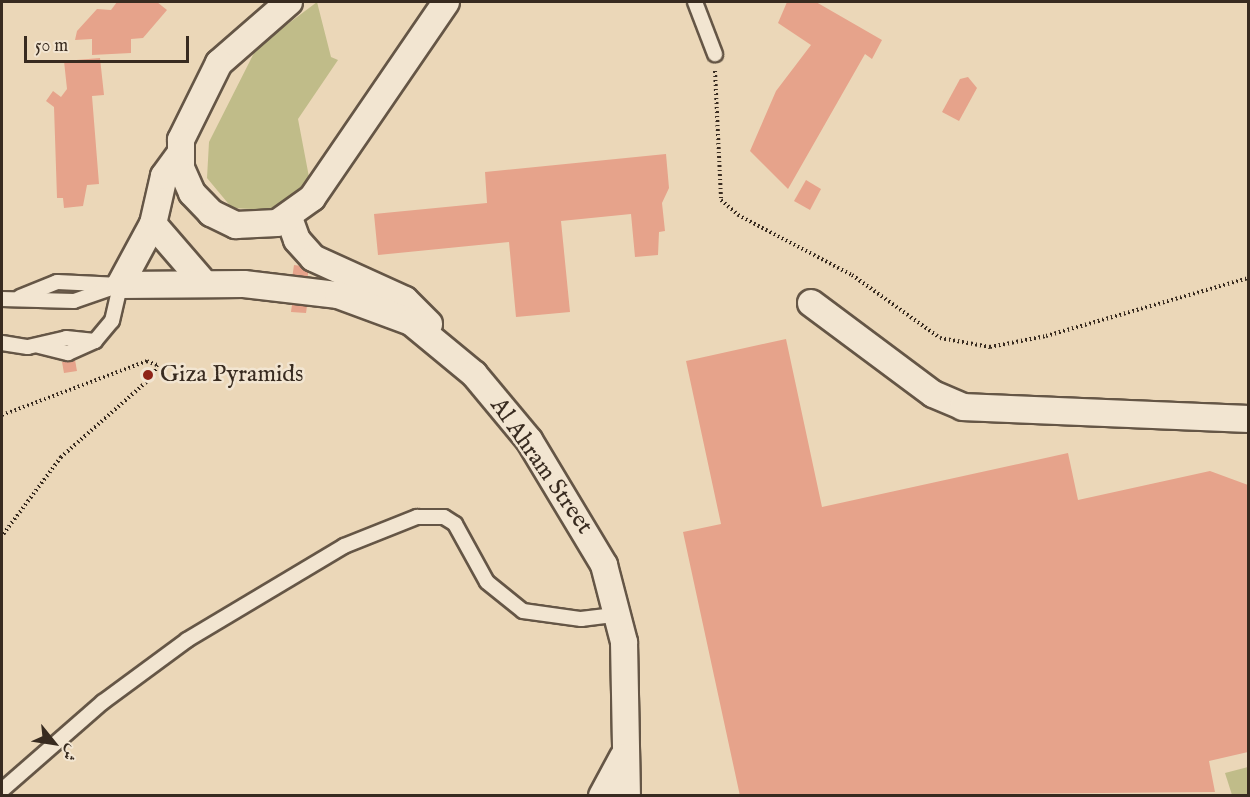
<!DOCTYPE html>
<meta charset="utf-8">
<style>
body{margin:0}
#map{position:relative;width:1250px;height:797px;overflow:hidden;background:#ebd7b8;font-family:"IM FELL English",Amiri,serif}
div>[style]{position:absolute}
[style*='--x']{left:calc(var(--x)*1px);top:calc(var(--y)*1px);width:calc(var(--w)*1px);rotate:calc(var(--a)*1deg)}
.green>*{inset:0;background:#c0bc89}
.building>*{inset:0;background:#e6a38b}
.path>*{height:4px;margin-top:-2px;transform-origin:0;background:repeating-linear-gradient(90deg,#382b20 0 1.5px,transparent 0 4.5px)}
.roads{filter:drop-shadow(2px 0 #655646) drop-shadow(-2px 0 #655646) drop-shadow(0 2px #655646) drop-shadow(0 -2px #655646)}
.lane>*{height:14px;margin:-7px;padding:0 7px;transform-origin:7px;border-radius:7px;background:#f2e5d1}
.street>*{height:26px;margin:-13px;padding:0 13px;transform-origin:13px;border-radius:13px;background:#f2e5d1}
.dots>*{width:16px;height:16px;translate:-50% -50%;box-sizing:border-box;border:3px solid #f2e5d1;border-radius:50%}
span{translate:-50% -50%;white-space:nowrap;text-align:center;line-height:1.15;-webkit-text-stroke:5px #f2e5d1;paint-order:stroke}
.poi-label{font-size:24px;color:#382b20}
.left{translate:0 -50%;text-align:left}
.street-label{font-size:24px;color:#382b20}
.frame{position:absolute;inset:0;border:3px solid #382b20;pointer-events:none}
.north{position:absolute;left:24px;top:713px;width:60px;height:60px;-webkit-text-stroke:4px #f2e5d1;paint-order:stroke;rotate:120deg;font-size:16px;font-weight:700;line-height:24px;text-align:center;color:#382b20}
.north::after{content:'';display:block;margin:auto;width:21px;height:27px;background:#382b20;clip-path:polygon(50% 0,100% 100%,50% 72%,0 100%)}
.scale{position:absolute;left:24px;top:36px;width:165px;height:27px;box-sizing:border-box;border:3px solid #382b20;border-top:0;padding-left:8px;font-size:18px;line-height:21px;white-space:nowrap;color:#382b20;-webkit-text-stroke:4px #f2e5d1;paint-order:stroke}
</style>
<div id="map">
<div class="green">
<div style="clip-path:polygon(317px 2px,331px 57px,338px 60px,298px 119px,309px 177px,295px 195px,271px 210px,232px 208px,207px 178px,209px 142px,257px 47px)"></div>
<div style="clip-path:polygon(1248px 767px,1248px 795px,1232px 795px,1225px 773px)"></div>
</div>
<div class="building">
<div style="clip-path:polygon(117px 2px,157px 2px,167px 10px,143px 38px,131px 39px,131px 53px,92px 55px,92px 39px,75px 40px,77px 31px,97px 9px,111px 10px)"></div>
<div style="clip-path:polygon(787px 2px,816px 2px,882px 40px,872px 59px,865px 54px,788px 189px,750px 151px,776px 91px,811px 45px,778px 23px)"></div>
<div style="clip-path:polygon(100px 58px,104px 95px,92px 96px,99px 184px,87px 185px,83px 206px,64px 208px,63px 198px,57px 198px,54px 107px,46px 101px,53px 91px,61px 97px,67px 89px,64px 61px)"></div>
<div style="clip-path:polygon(968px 77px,977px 88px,959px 121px,942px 112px,960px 79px)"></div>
<div style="clip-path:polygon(666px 154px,669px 188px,662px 203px,665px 231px,659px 232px,658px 255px,635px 257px,631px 214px,561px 221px,570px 312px,516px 317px,509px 242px,378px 255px,374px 214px,487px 203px,485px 172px)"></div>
<div style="clip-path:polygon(806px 180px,821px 189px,810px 210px,794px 201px)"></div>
<div style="clip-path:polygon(294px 265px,309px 267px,307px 281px,292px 279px)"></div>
<div style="clip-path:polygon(293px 297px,308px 299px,306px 313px,291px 312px)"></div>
<div style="clip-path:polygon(786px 339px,822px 507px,1068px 453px,1078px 500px,1210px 471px,1248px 485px,1248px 752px,1209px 761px,1215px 792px,740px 796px,683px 532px,721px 524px,686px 361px)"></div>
<div style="clip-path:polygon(75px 360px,77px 371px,64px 373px,62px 362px)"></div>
</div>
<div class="path">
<div style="--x:715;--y:71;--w:129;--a:87.3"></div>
<div style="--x:721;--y:200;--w:23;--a:41"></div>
<div style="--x:738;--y:215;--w:129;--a:27.8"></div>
<div style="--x:852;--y:275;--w:108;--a:35.6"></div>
<div style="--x:940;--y:338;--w:51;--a:10.2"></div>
<div style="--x:990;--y:347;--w:57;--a:-11.1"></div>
<div style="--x:1046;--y:336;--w:210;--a:-16"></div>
<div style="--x:2;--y:415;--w:155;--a:-20.4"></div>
<div style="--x:147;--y:361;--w:11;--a:22"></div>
<div style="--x:157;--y:365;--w:12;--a:110"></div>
<div style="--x:153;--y:376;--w:123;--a:138.6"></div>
<div style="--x:61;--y:457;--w:99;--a:126.8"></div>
</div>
<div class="roads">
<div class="lane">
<div style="--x:695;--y:2;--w:56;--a:69"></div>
<div style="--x:20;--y:297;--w:40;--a:-22"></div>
<div style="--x:57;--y:282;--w:63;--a:2.7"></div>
<div style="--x:2;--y:299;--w:72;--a:1.6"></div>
<div style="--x:74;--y:301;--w:49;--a:-19.2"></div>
<div style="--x:2;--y:343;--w:26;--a:9"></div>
<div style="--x:28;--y:347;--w:39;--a:-13"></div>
<div style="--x:66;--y:338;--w:29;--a:6"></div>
<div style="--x:39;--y:346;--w:30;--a:14"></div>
<div style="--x:68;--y:353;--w:30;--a:-24"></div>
<div style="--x:95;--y:341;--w:26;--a:-50"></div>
<div style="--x:112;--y:321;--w:37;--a:-77"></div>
<div style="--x:2;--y:790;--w:134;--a:-41.1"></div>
<div style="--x:103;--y:702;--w:104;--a:-36.4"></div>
<div style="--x:187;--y:640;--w:183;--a:-30.9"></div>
<div style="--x:344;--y:546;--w:79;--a:-21.7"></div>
<div style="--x:417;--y:517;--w:27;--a:0"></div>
<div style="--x:444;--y:517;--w:13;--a:32"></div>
<div style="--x:455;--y:524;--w:66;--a:61.1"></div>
<div style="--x:487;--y:582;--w:46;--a:38.9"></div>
<div style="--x:523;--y:611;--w:59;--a:7.9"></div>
<div style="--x:581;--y:619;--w:38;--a:-7"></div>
</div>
<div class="street">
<div style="--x:289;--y:2;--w:93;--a:138.9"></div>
<div style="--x:219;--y:63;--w:86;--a:116.3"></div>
<div style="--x:181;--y:140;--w:28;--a:90"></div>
<div style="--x:181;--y:168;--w:27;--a:66"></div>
<div style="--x:192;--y:193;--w:28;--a:46"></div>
<div style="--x:211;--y:213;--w:28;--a:26"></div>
<div style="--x:236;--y:225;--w:41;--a:-2.8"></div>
<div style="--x:277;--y:223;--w:43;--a:-35.5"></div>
<div style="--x:312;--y:198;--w:237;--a:-55.6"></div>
<div style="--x:289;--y:218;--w:23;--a:70"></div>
<div style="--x:297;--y:240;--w:24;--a:48"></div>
<div style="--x:313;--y:258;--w:101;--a:24.5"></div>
<div style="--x:405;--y:300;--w:34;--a:45"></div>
<div style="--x:153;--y:224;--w:77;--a:49.2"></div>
<div style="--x:120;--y:285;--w:124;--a:-0.5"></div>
<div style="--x:244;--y:284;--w:95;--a:6.7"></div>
<div style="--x:338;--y:295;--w:78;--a:20.3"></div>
<div style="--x:411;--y:322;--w:82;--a:39.5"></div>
<div style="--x:474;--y:374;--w:86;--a:50.2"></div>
<div style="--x:529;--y:440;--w:146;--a:59"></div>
<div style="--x:604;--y:565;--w:80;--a:75.4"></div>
<div style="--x:624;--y:642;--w:154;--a:88.9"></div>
<div style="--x:120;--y:285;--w:69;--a:-61.6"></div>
<div style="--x:153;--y:224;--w:49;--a:-77.1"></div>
<div style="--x:164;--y:176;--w:27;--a:-54"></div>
<div style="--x:811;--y:303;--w:152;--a:36.7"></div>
<div style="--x:933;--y:394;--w:33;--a:23"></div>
<div style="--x:963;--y:407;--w:285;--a:2.4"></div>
<div style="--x:602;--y:796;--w:44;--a:-61.7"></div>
</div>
</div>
<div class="dots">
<div style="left:148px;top:375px;background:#8f2418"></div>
</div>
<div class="poi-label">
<span class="left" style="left:160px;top:375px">Giza Pyramids</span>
</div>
<div class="street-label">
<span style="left:541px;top:466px;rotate:55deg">Al Ahram Street</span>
</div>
<div class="frame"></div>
<div class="north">ش</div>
<div class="scale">50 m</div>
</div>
